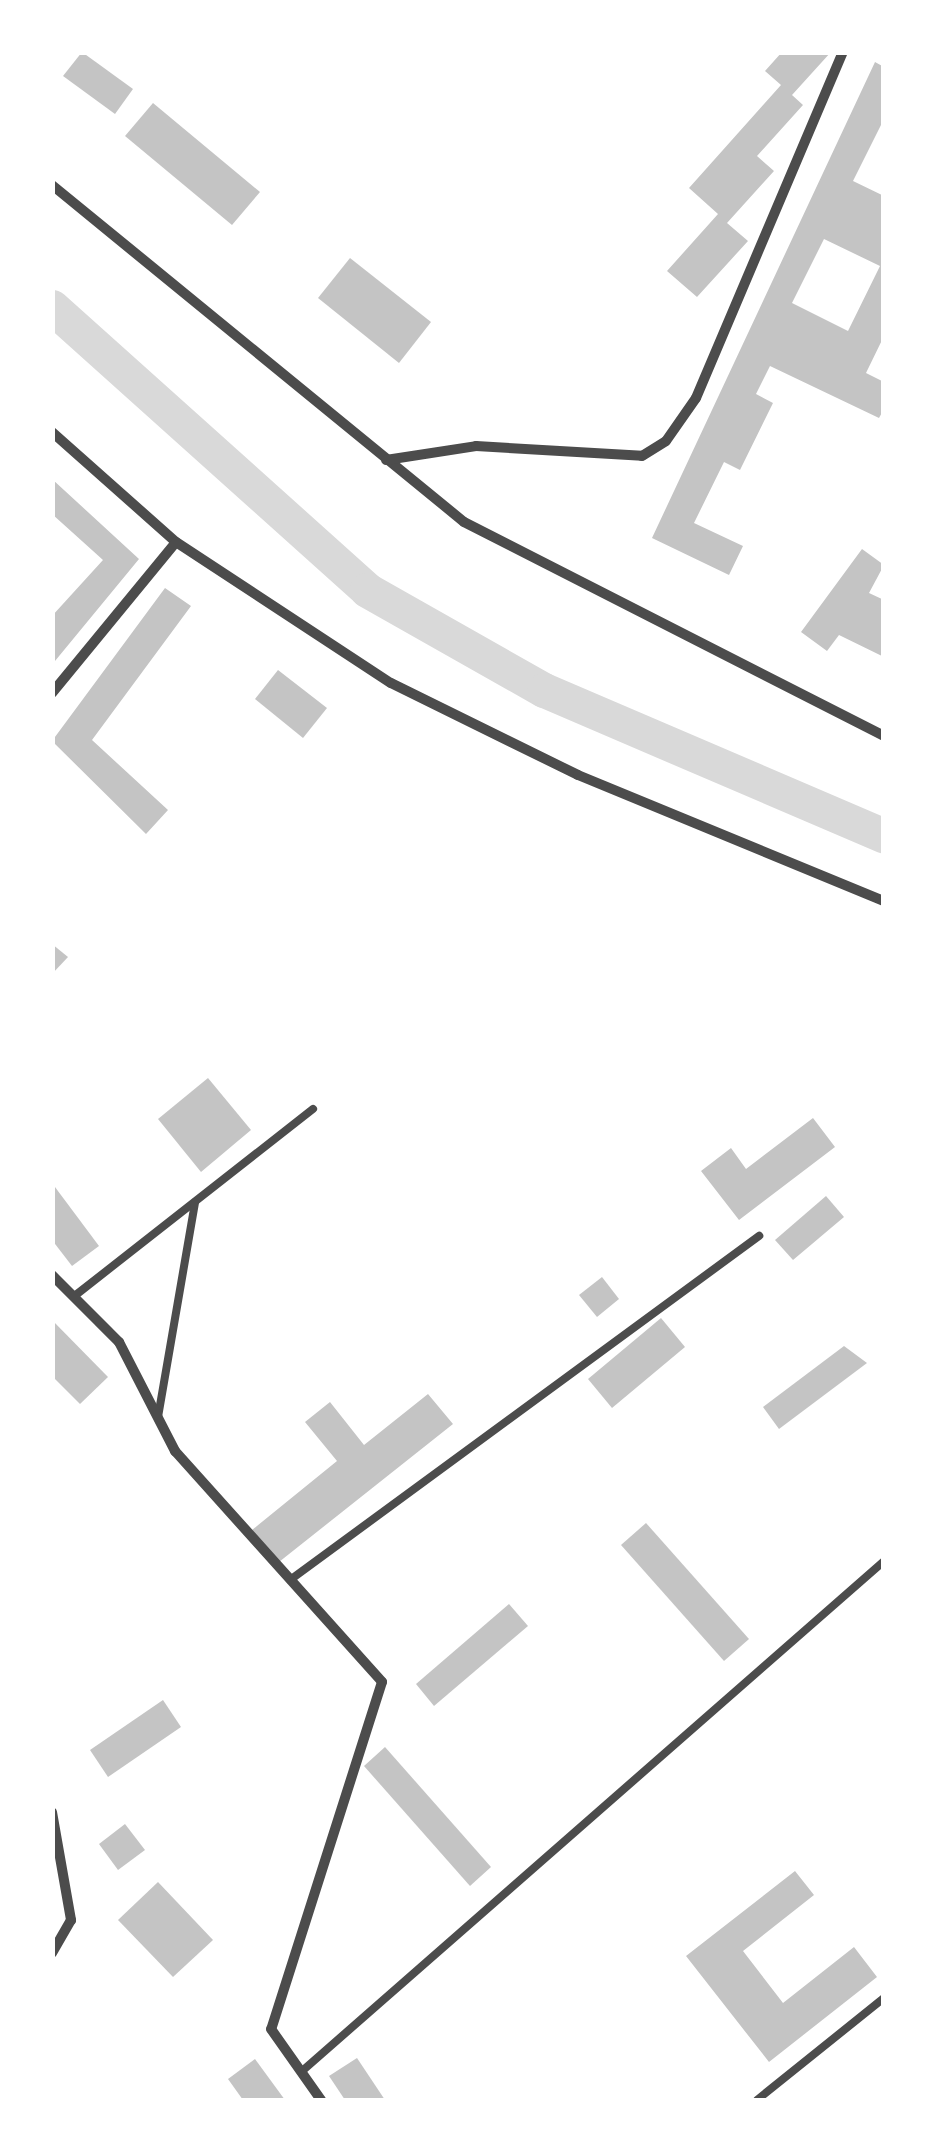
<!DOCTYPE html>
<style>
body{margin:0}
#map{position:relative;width:936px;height:2153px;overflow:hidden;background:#fff;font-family:Rubik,sans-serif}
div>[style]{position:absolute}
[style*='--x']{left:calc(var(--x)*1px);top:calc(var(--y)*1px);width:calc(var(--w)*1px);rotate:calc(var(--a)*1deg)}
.canal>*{height:35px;margin:-17.5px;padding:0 17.5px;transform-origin:17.5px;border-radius:17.5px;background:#d9d9d9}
.building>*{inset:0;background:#c4c4c4}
.service>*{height:8px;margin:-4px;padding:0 4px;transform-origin:4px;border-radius:4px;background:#4c4c4c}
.minor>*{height:10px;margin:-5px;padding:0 5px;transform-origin:5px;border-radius:5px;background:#4c4c4c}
span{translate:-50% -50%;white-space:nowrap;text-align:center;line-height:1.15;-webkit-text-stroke:8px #fff;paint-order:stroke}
.frame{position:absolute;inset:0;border:55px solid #fff;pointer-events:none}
</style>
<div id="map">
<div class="canal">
<div style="--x:52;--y:307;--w:423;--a:41.9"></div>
<div style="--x:367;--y:590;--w:203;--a:29.5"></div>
<div style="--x:544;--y:690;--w:370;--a:23.2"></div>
</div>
<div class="building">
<div style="clip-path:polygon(82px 52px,133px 89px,115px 114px,63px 76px)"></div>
<div style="clip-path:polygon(782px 52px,831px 52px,792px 95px,803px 105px,757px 156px,774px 171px,727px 223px,748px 241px,697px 297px,667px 271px,718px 214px,689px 188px,781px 85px,765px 71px)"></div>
<div style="clip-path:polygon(evenodd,875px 62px,884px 67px,884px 119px,853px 181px,884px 196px,884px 336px,866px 373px,884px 382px,884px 409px,879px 418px,770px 366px,756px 394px,773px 403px,740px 470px,724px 462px,694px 523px,743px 546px,729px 575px,652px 538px,875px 62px,824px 239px,880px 266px,848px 331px,792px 303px,824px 239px)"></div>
<div style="clip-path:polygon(153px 103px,260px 192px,232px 225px,125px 136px)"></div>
<div style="clip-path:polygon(350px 258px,431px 322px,399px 363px,318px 298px)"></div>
<div style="clip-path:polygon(52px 479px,139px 559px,55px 661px,52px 616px,103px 560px,52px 514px)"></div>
<div style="clip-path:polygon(862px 549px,884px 565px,869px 593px,884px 600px,884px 657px,839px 635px,827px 651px,801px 632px)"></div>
<div style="clip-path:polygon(165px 588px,191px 606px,92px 740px,168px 810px,146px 834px,52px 741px)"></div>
<div style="clip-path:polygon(278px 670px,327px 708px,303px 738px,255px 699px)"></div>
<div style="clip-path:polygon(52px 944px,68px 957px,52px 974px)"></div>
<div style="clip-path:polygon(208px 1078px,251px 1130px,201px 1172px,158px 1119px)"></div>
<div style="clip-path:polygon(813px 1118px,835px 1147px,739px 1220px,701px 1171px,731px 1148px,746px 1169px)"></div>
<div style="clip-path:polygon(52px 1183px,99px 1246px,72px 1266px,52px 1240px)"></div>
<div style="clip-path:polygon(826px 1196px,844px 1217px,793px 1260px,775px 1240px)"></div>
<div style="clip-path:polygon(602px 1277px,619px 1299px,597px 1317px,579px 1295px)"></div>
<div style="clip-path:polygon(661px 1318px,685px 1347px,612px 1408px,588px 1379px)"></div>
<div style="clip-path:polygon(52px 1320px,108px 1377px,80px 1404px,52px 1376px)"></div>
<div style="clip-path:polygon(844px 1346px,867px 1363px,779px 1429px,763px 1407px)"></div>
<div style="clip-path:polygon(428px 1394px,453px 1424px,279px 1562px,252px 1530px,337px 1461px,305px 1422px,330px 1402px,364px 1445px)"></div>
<div style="clip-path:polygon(646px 1523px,749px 1639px,724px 1661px,621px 1545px)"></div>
<div style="clip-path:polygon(509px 1604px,528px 1626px,434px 1706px,416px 1684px)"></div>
<div style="clip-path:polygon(163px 1700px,181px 1727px,108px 1777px,90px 1750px)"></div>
<div style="clip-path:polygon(385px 1747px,491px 1867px,470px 1886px,364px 1766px)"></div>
<div style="clip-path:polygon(125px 1824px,145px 1850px,118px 1870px,99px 1844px)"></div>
<div style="clip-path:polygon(795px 1871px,814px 1895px,743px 1951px,783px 2003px,854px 1947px,877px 1977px,769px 2062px,686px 1956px)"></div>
<div style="clip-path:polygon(158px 1882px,213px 1940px,173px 1977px,118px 1920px)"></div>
<div style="clip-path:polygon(357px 2058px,385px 2100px,345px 2100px,329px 2076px)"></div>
<div style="clip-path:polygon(255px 2059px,285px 2100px,243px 2100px,228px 2079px)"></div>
</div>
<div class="service">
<div style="--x:77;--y:1294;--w:300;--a:-38.1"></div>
<div style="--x:158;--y:1417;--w:218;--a:-80.2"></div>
<div style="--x:290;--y:1580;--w:582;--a:-36.26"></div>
<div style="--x:301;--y:2072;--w:775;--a:-41.23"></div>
<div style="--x:757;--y:2100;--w:163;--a:-38.8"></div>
</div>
<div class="minor">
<div style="--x:52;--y:185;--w:532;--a:39.28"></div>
<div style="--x:464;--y:522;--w:471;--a:27"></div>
<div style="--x:52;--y:432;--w:166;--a:41.6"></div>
<div style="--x:176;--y:542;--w:257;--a:33.3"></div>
<div style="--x:391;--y:683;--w:208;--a:26.2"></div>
<div style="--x:578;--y:775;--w:331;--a:22.4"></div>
<div style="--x:386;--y:460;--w:91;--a:-8.8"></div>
<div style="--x:476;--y:446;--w:166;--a:3.4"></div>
<div style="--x:642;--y:456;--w:28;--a:-32"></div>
<div style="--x:666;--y:441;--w:52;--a:-55.1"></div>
<div style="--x:696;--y:398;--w:376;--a:-67"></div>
<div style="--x:52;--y:693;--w:195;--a:-50.6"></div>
<div style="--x:52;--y:1275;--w:95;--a:45"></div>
<div style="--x:119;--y:1342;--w:123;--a:62.8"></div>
<div style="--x:175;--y:1451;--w:310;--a:48.1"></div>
<div style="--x:382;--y:1682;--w:364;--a:107.7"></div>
<div style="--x:271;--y:2029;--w:87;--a:54.8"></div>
<div style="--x:52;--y:1812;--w:110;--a:80"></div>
<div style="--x:71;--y:1920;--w:38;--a:120"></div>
</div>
<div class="frame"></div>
</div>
